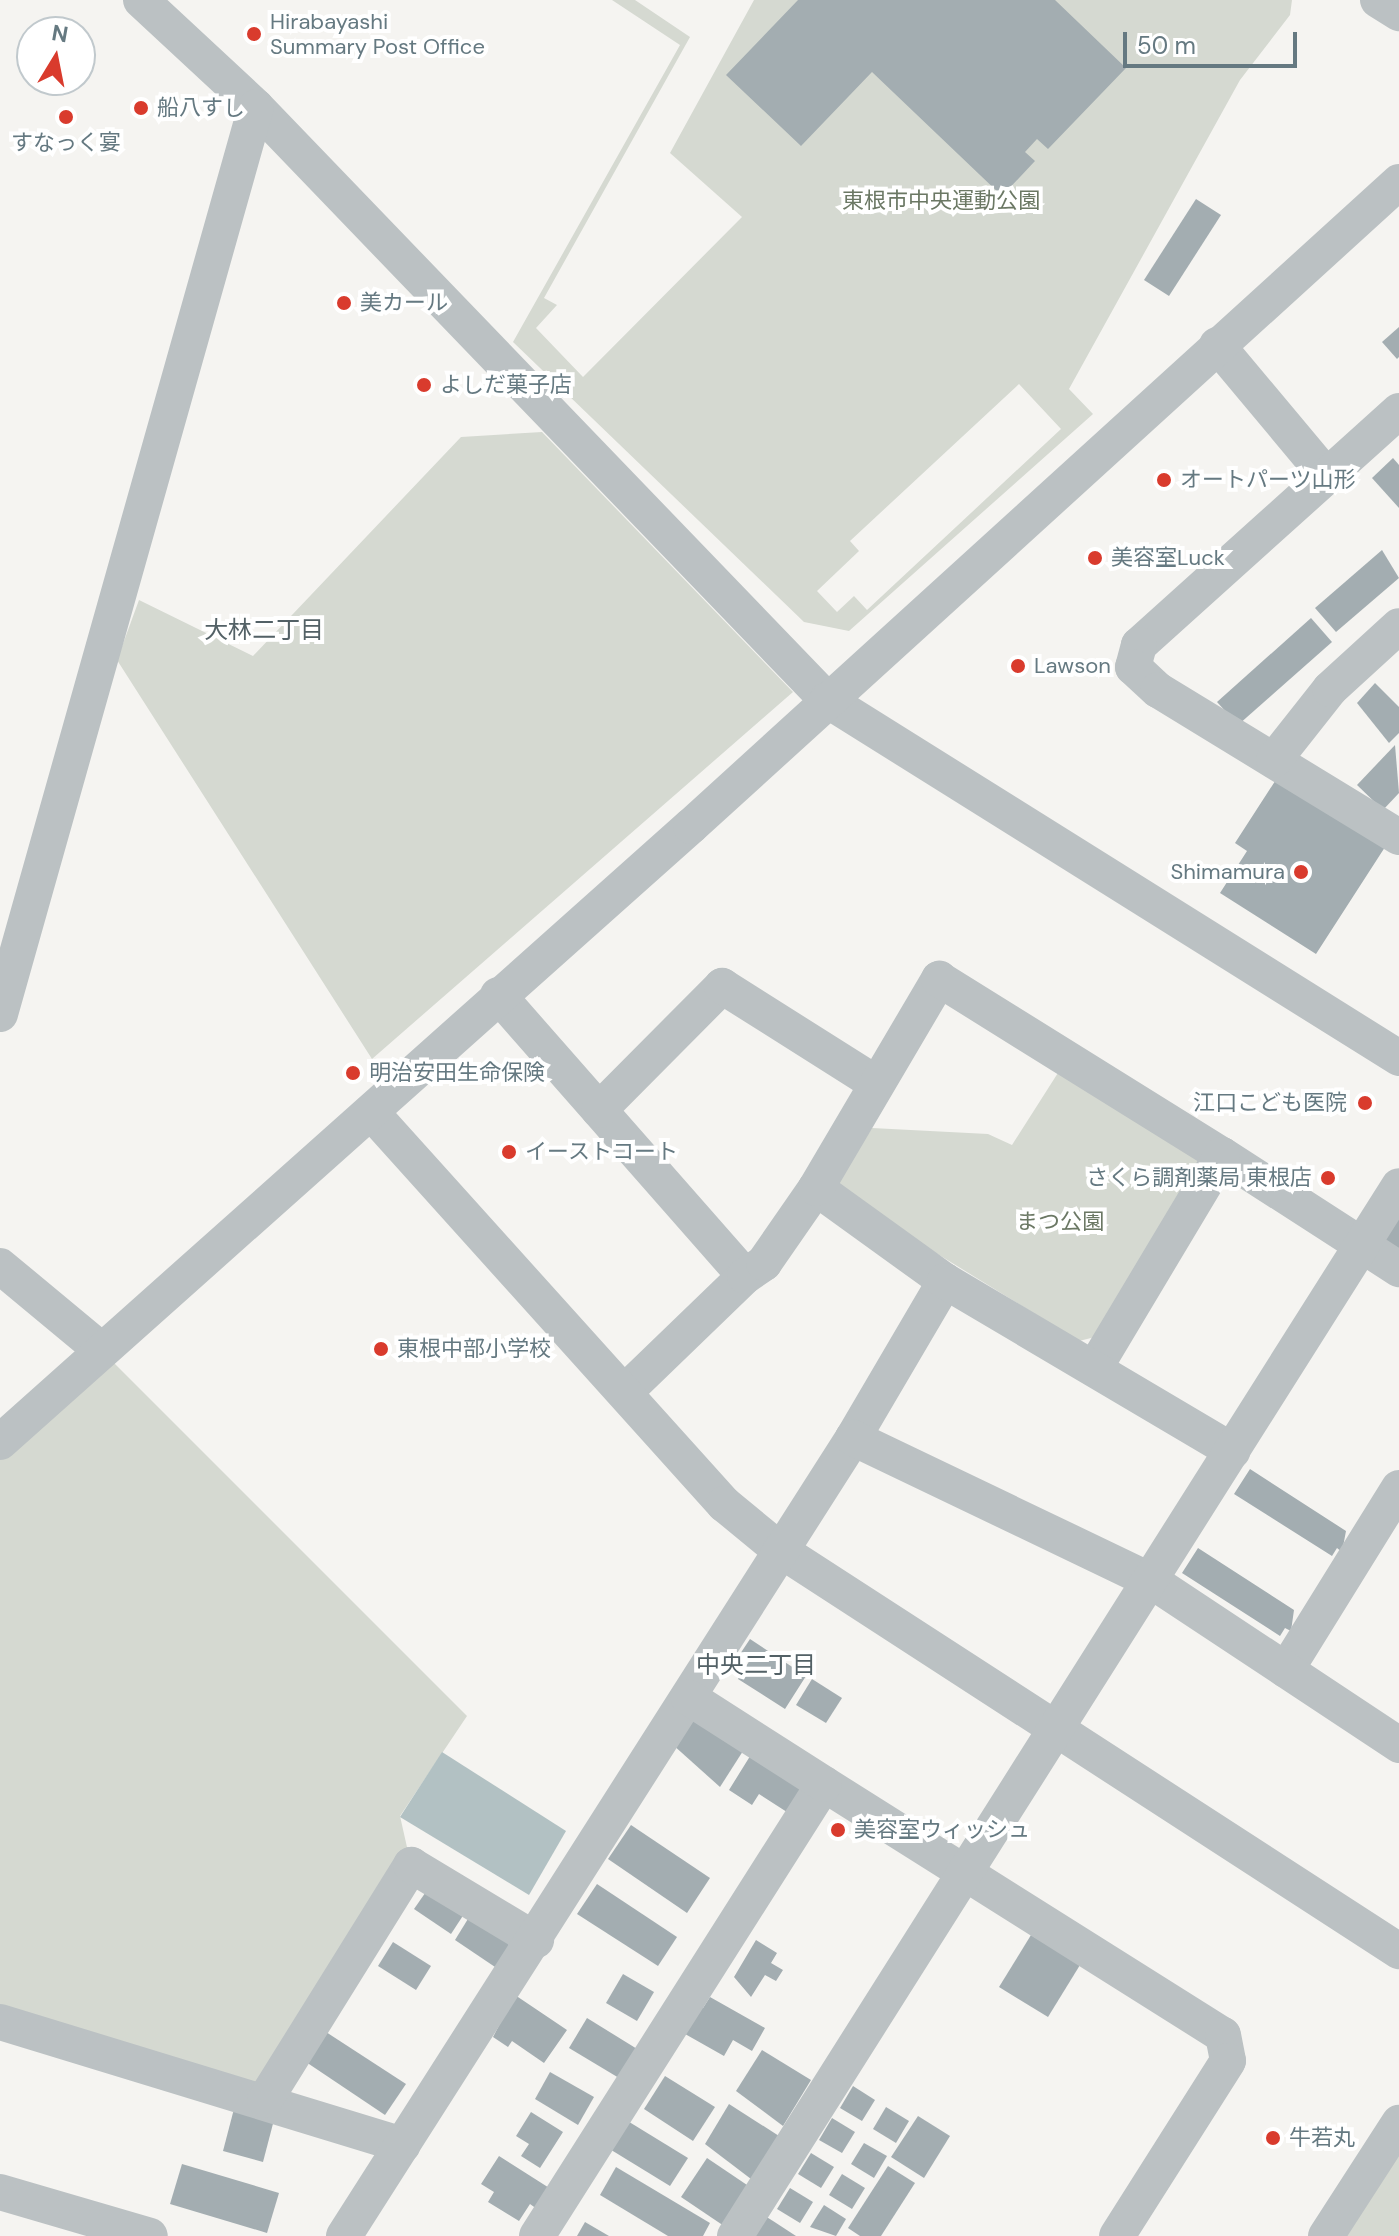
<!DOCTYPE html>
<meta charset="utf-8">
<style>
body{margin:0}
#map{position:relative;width:1399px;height:2236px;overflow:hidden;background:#f5f4f1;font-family:"DM Sans","Noto Sans JP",sans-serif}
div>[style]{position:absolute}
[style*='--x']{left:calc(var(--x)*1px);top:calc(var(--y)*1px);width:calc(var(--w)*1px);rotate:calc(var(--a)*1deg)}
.green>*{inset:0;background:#d5d9d1}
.water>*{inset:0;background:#b2c1c3}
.building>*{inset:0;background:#a3adb1}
.minor>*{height:36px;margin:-18px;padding:0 18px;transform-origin:18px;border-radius:18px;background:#bbc1c3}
.dots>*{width:22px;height:22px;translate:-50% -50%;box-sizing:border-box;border:4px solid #fff;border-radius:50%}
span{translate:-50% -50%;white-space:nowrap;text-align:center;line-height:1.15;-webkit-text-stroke:8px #fff;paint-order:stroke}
.poi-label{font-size:22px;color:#657981}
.left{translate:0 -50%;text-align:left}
.right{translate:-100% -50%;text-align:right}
.park-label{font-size:22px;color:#6b7864}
.neighbourhood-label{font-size:24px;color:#536166}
.north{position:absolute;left:16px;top:16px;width:80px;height:80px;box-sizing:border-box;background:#fff;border:2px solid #c1c9cd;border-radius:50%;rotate:10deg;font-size:22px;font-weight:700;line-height:32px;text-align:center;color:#657981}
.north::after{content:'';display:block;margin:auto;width:28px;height:36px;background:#d93b2d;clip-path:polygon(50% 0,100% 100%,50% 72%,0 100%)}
.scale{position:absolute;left:1123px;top:32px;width:174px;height:36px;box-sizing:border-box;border:4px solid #657981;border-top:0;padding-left:10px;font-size:24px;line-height:28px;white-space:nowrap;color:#657981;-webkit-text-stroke:6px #fff;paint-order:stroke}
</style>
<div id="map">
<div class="green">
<div style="clip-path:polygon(evenodd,612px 0,635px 0,690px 37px,544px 298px,557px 305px,536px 328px,583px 377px,742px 217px,670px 153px,754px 0,1292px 0,1290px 15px,1240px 80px,1069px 389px,1093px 414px,849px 631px,804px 622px,513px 342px,680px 45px,612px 0,1019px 384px,1061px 429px,867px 610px,854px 596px,837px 612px,817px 591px,859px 551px,850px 541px,1019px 384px)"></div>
<div style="clip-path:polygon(542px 432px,793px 692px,372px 1059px,117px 660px,139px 600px,253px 656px,461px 437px)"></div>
<div style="clip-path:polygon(1063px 1065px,1208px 1156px,1099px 1336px,1079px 1341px,832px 1189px,872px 1128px,988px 1134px,1012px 1145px)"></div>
<div style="clip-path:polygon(100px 1349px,467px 1716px,400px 1816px,411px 1865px,265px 2100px,0 2022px,0 1442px)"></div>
<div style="clip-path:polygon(1399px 2123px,1399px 2236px,1326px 2236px)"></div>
</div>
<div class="water">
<div style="clip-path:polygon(442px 1752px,566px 1831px,529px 1895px,400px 1817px)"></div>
</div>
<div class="building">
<div style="clip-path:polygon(798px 0,1055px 0,1126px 68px,1048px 149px,1037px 139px,1025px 152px,1035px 161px,1002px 196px,872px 72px,801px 146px,726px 75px)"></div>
<div style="clip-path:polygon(1196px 199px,1221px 215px,1169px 296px,1144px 280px)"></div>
<div style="clip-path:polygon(1399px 327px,1399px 357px,1397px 359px,1382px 342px)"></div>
<div style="clip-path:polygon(1393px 458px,1399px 465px,1399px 508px,1372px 478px)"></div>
<div style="clip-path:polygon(1382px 550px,1399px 578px,1336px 632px,1315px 608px)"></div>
<div style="clip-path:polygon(1311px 618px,1332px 642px,1238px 725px,1217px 702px)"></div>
<div style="clip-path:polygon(1375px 683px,1399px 707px,1399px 733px,1389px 743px,1357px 703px)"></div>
<div style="clip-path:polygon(1395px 745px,1399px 793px,1383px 810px,1357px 785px)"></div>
<div style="clip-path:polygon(1279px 775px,1387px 844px,1316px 954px,1220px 893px,1247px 851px,1235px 843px)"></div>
<div style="clip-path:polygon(1399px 1204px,1399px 1254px,1376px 1239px)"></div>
<div style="clip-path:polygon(1250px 1469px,1346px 1531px,1342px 1552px,1337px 1548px,1332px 1556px,1234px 1494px)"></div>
<div style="clip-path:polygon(1198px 1548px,1294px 1610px,1291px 1631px,1285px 1628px,1280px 1636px,1182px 1573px)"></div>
<div style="clip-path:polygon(750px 1639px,806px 1676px,785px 1709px,738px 1679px,750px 1660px,740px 1654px)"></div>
<div style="clip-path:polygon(812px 1679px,842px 1698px,826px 1723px,796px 1705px)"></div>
<div style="clip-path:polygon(690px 1717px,743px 1751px,720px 1787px,672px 1744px)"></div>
<div style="clip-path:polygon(752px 1753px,807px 1788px,790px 1814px,759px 1794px,752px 1805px,729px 1790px)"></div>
<div style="clip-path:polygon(631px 1825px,710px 1878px,687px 1913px,608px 1859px)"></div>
<div style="clip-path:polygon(597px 1884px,677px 1937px,658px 1966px,577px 1914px)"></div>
<div style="clip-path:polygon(430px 1886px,466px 1911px,451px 1934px,414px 1909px)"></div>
<div style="clip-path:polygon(471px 1914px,507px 1936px,510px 1951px,498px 1969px,455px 1940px)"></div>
<div style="clip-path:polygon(1031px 1935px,1080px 1965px,1048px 2017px,999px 1987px)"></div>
<div style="clip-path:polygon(756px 1940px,777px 1953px,771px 1963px,783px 1970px,776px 1981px,765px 1975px,751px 1997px,734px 1977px)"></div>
<div style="clip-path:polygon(393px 1942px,431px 1966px,416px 1990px,378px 1966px)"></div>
<div style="clip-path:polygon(623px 1974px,654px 1992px,637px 2021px,606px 2003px)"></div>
<div style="clip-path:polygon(515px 1995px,567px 2030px,544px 2063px,512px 2041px,508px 2047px,493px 2037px)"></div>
<div style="clip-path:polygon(710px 1997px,765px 2028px,752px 2051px,733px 2040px,724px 2056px,678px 2030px,693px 2003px,703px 2008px)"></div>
<div style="clip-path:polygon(587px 2018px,642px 2052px,624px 2081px,569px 2048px)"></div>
<div style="clip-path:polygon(326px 2032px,406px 2084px,385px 2115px,306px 2062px)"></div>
<div style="clip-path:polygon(762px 2050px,811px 2080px,783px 2126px,736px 2091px)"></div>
<div style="clip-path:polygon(550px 2072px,594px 2097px,578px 2125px,535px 2099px)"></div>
<div style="clip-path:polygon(665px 2076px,715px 2107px,693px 2141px,644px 2109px)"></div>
<div style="clip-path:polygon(853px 2086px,875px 2100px,862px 2121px,840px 2108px)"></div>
<div style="clip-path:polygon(729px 2104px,779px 2136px,751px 2179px,705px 2144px)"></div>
<div style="clip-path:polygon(235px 2105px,275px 2116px,263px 2162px,223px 2151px)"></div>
<div style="clip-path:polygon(886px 2107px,909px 2121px,896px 2143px,873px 2129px)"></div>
<div style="clip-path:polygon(531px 2112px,563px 2132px,540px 2168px,521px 2156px,529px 2144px,516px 2136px)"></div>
<div style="clip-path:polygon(918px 2116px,950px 2136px,924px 2178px,891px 2157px)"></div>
<div style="clip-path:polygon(832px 2118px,855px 2132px,842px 2153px,819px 2140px)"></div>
<div style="clip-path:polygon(626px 2120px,688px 2158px,670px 2186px,608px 2148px)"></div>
<div style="clip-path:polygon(864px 2143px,887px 2156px,874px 2178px,851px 2164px)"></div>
<div style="clip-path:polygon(811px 2153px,834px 2167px,821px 2188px,798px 2174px)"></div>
<div style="clip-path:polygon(499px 2156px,554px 2191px,541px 2212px,530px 2204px,519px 2221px,488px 2202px,494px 2192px,481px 2184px)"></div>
<div style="clip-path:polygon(707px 2158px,750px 2187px,724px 2226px,681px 2197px)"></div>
<div style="clip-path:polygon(182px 2164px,279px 2193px,267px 2233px,170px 2204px)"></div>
<div style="clip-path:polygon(888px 2166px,915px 2183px,881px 2236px,860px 2236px,848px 2228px)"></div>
<div style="clip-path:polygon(616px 2167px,710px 2223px,703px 2236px,668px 2236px,600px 2195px)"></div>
<div style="clip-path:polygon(842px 2174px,865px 2188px,852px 2209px,829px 2195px)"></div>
<div style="clip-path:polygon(790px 2188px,813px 2202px,800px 2223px,777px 2209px)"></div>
<div style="clip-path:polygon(824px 2205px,846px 2219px,836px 2236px,810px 2227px)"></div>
<div style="clip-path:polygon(765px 2216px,773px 2221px,796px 2236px,752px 2236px)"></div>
<div style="clip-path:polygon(585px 2222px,609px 2236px,577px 2236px)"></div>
</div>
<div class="minor">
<div style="--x:141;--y:0;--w:157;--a:42.9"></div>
<div style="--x:256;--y:107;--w:823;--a:46.08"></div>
<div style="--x:827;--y:700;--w:675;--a:32.04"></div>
<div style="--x:1378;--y:0;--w:25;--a:32"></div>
<div style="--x:1217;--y:345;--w:168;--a:50.1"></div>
<div style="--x:1399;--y:411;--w:350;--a:138"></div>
<div style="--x:1139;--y:645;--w:23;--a:105"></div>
<div style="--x:1133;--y:667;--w:34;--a:43"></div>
<div style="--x:1158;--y:690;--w:282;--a:31.4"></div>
<div style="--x:1274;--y:760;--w:90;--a:-51.7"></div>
<div style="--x:1330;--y:689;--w:93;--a:-42.4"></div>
<div style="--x:498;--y:995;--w:374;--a:48.7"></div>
<div style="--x:745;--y:1276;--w:167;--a:136"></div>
<div style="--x:0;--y:1014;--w:942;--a:-74.24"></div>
<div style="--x:599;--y:1110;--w:175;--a:-45.2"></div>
<div style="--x:722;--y:986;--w:183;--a:32.3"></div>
<div style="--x:371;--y:1112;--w:528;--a:48"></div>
<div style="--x:724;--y:1504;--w:72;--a:39.4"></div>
<div style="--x:780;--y:1550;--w:738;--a:32.94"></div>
<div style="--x:1222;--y:1155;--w:211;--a:32.8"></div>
<div style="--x:0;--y:1266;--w:130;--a:39.7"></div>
<div style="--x:745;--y:1276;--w:23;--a:-34"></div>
<div style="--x:764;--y:1263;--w:91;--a:-55.3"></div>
<div style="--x:945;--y:1281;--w:159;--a:-144.2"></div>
<div style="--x:816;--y:1188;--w:243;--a:-59.5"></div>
<div style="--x:939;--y:979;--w:333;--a:31.9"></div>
<div style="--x:1222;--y:1155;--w:249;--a:120.9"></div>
<div style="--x:853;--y:1438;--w:182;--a:-59.6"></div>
<div style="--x:945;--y:1281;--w:334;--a:30.6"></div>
<div style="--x:0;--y:1442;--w:926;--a:-41.72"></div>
<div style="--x:691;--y:826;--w:957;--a:-42.29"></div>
<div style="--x:1286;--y:1670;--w:214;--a:-58.2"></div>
<div style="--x:824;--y:1784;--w:471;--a:32.2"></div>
<div style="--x:1223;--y:2035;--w:26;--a:79"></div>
<div style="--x:1228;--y:2061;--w:207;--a:122.4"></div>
<div style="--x:0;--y:2022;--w:421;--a:17"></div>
<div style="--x:265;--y:2100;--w:277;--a:-58.1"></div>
<div style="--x:411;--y:1865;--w:146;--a:31"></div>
<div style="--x:0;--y:2192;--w:156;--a:16.3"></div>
<div style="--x:344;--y:2236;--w:947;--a:-57.47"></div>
<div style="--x:853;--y:1438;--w:329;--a:25.6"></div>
<div style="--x:1150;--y:1580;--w:299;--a:33.5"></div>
<div style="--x:537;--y:2236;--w:535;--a:-57.59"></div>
<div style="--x:824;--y:1784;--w:161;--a:-147.4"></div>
<div style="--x:735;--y:2236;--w:1242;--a:-57.69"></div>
<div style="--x:1326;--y:2236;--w:135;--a:-57.1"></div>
</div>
<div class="dots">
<div style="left:254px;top:34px;background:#d93b2d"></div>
<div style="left:141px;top:108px;background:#d93b2d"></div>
<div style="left:66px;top:117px;background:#d93b2d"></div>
<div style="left:344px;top:303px;background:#d93b2d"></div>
<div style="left:424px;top:385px;background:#d93b2d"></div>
<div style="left:1164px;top:480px;background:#d93b2d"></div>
<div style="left:1095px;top:558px;background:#d93b2d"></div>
<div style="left:1018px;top:666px;background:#d93b2d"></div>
<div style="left:1301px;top:872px;background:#d93b2d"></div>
<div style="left:353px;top:1073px;background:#d93b2d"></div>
<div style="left:1365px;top:1103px;background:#d93b2d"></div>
<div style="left:509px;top:1152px;background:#d93b2d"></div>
<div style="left:1328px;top:1178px;background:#d93b2d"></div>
<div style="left:381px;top:1349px;background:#d93b2d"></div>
<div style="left:838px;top:1830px;background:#d93b2d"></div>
<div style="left:1273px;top:2138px;background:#d93b2d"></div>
</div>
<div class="poi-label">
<span class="left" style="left:270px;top:34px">Hirabayashi<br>Summary Post Office</span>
<span class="left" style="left:157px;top:108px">船八すし</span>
<span style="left:66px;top:143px">すなっく宴</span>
<span class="left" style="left:360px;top:303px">美カール</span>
<span class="left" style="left:440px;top:385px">よしだ菓子店</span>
<span class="left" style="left:1180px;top:480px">オートパーツ山形</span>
<span class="left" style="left:1111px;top:558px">美容室Luck</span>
<span class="left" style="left:1034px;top:666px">Lawson</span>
<span class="right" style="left:1285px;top:872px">Shimamura</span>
<span class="left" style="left:369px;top:1073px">明治安田生命保険</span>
<span class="right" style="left:1347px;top:1103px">江口こども医院</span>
<span class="left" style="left:525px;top:1152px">イーストコート</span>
<span class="right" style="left:1312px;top:1178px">さくら調剤薬局 東根店</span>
<span class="left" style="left:397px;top:1349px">東根中部小学校</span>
<span class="left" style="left:854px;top:1830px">美容室ウィッシュ</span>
<span class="left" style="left:1289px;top:2138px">牛若丸</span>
</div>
<div class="park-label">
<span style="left:941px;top:201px">東根市中央運動公園</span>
<span style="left:1060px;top:1222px">まつ公園</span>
</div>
<div class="neighbourhood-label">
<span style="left:264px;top:630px">大林二丁目</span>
<span style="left:756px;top:1665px">中央二丁目</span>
</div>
<div class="north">N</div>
<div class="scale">50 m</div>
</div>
